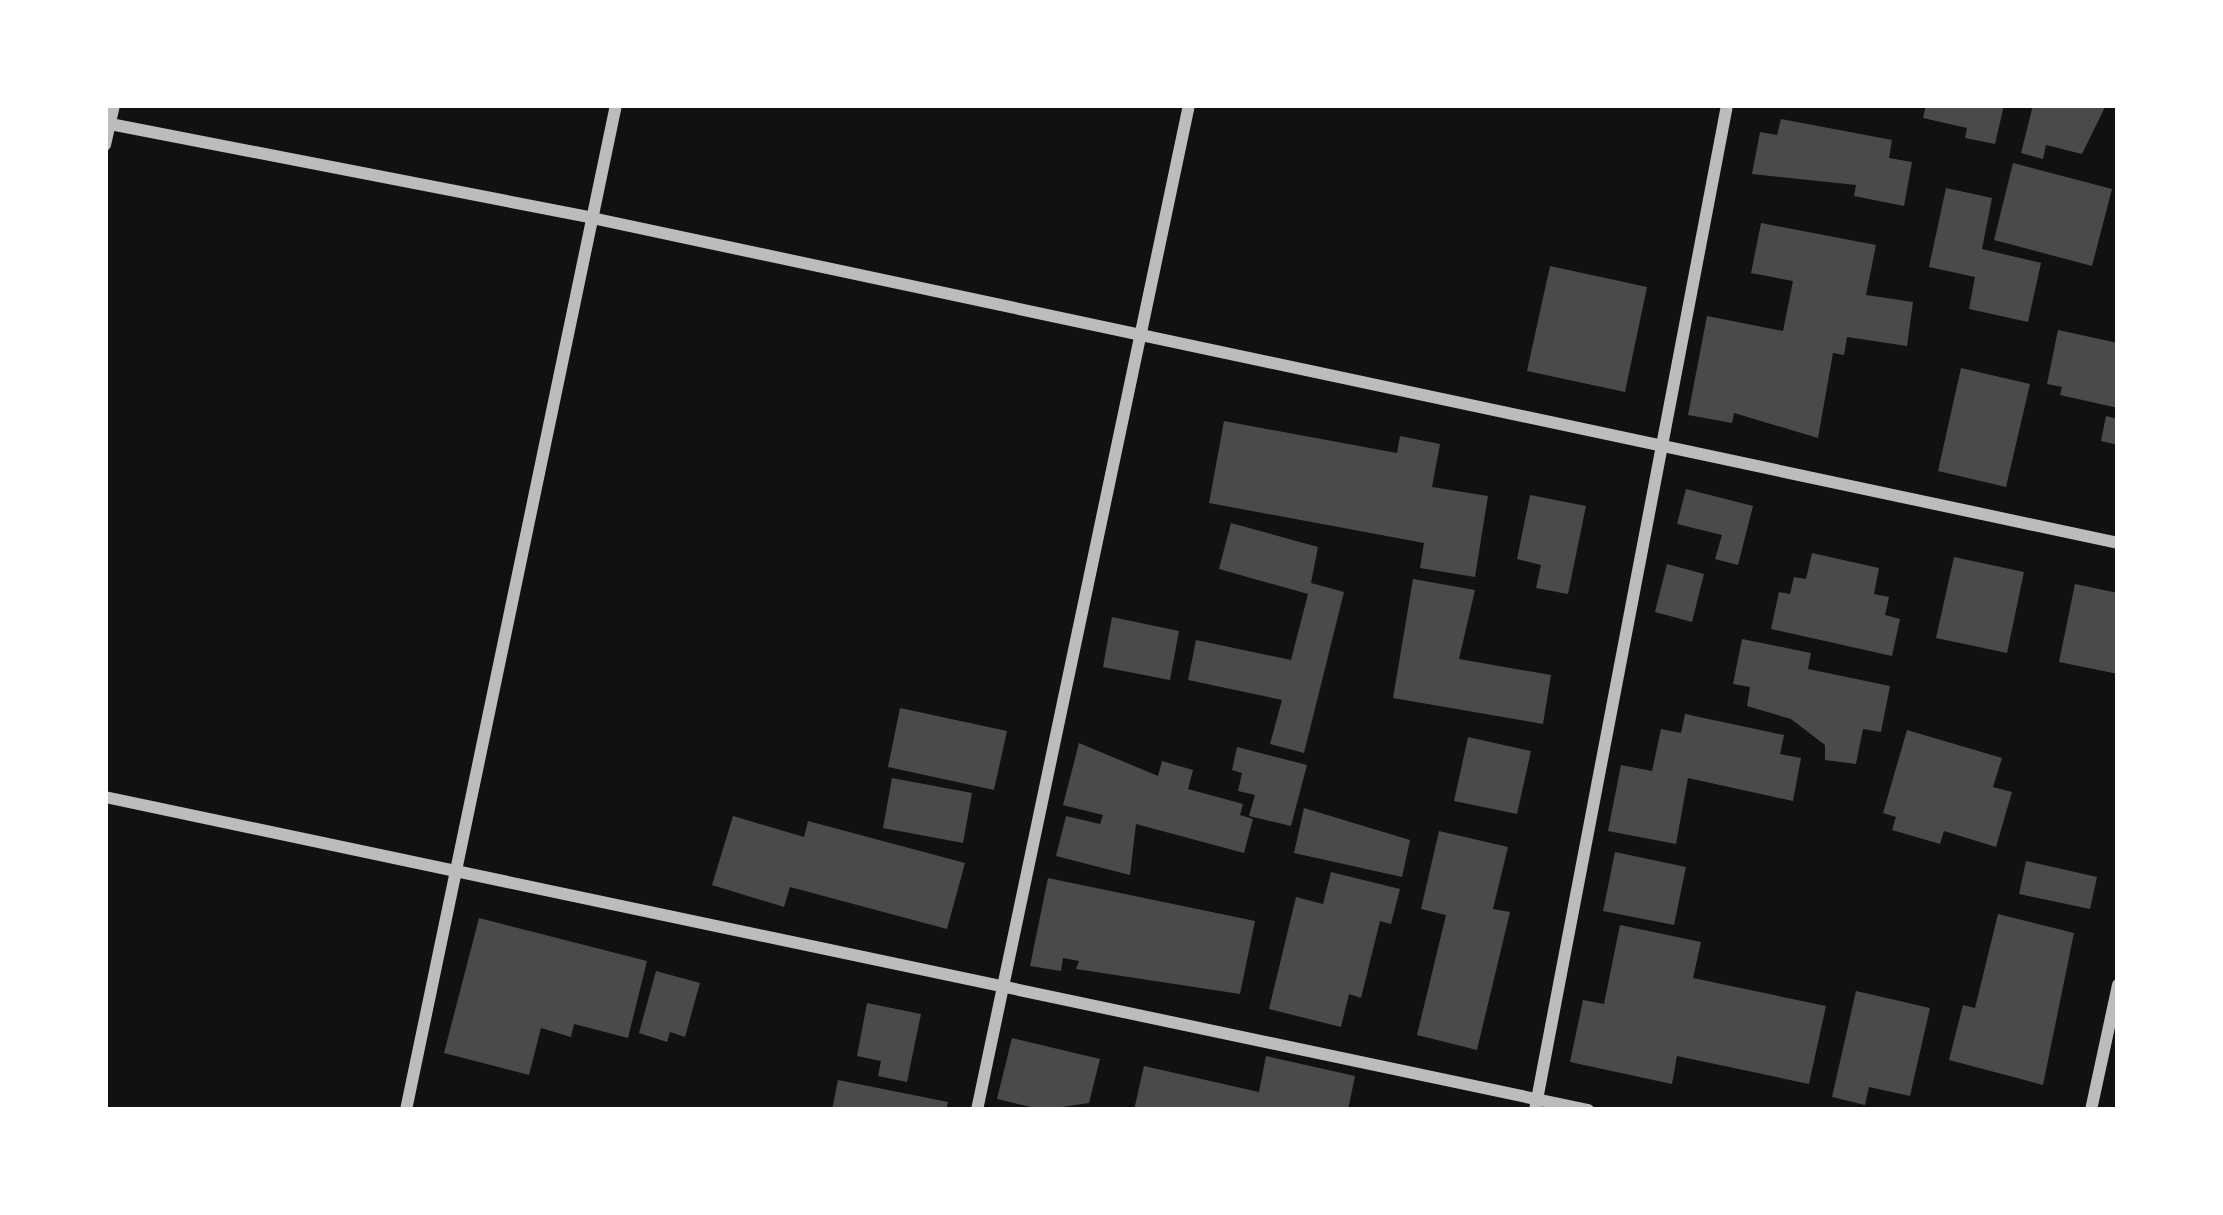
<!DOCTYPE html>
<style>
body{margin:0}
#map{position:relative;width:2223px;height:1215px;overflow:hidden;background:#111;font-family:"IBM Plex Sans",sans-serif}
div>[style]{position:absolute}
[style*='--x']{left:calc(var(--x)*1px);top:calc(var(--y)*1px);width:calc(var(--w)*1px);rotate:calc(var(--a)*1deg)}
.building>*{inset:0;background:#4a4a4a}
.minor>*{height:12px;margin:-6px;padding:0 6px;transform-origin:6px;border-radius:6px;background:#bcbcbc}
span{translate:-50% -50%;white-space:nowrap;text-align:center;line-height:1.15;-webkit-text-stroke:9px #fff;paint-order:stroke}
.frame{position:absolute;inset:0;border:108px solid #fff;pointer-events:none}
</style>
<div id="map">
<div class="building">
<div style="clip-path:polygon(1926px 105px,2004px 105px,1995px 144px,1965px 138px,1967px 128px,1923px 118px)"></div>
<div style="clip-path:polygon(2033px 105px,2106px 105px,2082px 154px,2046px 145px,2043px 159px,2021px 153px)"></div>
<div style="clip-path:polygon(1781px 119px,1892px 140px,1889px 158px,1912px 162px,1904px 206px,1854px 196px,1856px 185px,1752px 174px,1760px 132px,1777px 135px)"></div>
<div style="clip-path:polygon(2013px 163px,2112px 189px,2092px 266px,1994px 240px)"></div>
<div style="clip-path:polygon(1946px 188px,1992px 198px,1982px 249px,2041px 263px,2028px 322px,1969px 309px,1975px 277px,1929px 267px)"></div>
<div style="clip-path:polygon(1761px 223px,1876px 245px,1866px 295px,1913px 302px,1907px 346px,1847px 337px,1844px 355px,1833px 353px,1818px 438px,1734px 413px,1732px 423px,1688px 415px,1707px 316px,1783px 331px,1793px 281px,1751px 273px)"></div>
<div style="clip-path:polygon(1550px 266px,1647px 287px,1625px 392px,1527px 371px)"></div>
<div style="clip-path:polygon(2058px 330px,2118px 343px,2118px 408px,2060px 395px,2062px 387px,2047px 384px)"></div>
<div style="clip-path:polygon(1961px 368px,2030px 384px,2006px 487px,1938px 471px)"></div>
<div style="clip-path:polygon(2106px 416px,2118px 419px,2118px 445px,2101px 441px)"></div>
<div style="clip-path:polygon(1224px 421px,1397px 453px,1400px 436px,1440px 444px,1432px 487px,1488px 496px,1475px 577px,1420px 568px,1424px 543px,1209px 503px)"></div>
<div style="clip-path:polygon(1686px 489px,1753px 506px,1738px 565px,1715px 559px,1722px 535px,1677px 524px)"></div>
<div style="clip-path:polygon(1530px 495px,1586px 506px,1568px 594px,1536px 588px,1541px 565px,1517px 559px)"></div>
<div style="clip-path:polygon(1231px 523px,1318px 547px,1311px 583px,1344px 592px,1304px 753px,1270px 744px,1282px 700px,1188px 680px,1196px 640px,1291px 660px,1308px 594px,1219px 569px)"></div>
<div style="clip-path:polygon(1812px 553px,1879px 568px,1874px 594px,1889px 597px,1885px 615px,1900px 619px,1892px 656px,1771px 629px,1779px 592px,1790px 594px,1794px 577px,1806px 579px)"></div>
<div style="clip-path:polygon(1954px 557px,2024px 572px,2007px 653px,1936px 638px)"></div>
<div style="clip-path:polygon(1667px 564px,1704px 574px,1692px 622px,1655px 612px)"></div>
<div style="clip-path:polygon(1413px 579px,1475px 590px,1459px 659px,1551px 675px,1543px 724px,1393px 698px)"></div>
<div style="clip-path:polygon(2075px 584px,2118px 593px,2118px 674px,2059px 662px)"></div>
<div style="clip-path:polygon(1112px 617px,1179px 631px,1170px 680px,1103px 667px)"></div>
<div style="clip-path:polygon(1742px 639px,1811px 653px,1808px 669px,1890px 686px,1881px 732px,1863px 729px,1856px 764px,1825px 760px,1825px 745px,1791px 719px,1747px 706px,1750px 687px,1733px 684px)"></div>
<div style="clip-path:polygon(900px 708px,1007px 731px,994px 790px,888px 767px)"></div>
<div style="clip-path:polygon(1685px 714px,1784px 735px,1780px 754px,1801px 758px,1793px 801px,1688px 778px,1676px 844px,1608px 831px,1621px 765px,1652px 771px,1661px 729px,1681px 733px)"></div>
<div style="clip-path:polygon(1907px 730px,2002px 758px,1993px 787px,2012px 792px,1996px 847px,1944px 831px,1940px 844px,1892px 830px,1896px 817px,1883px 813px)"></div>
<div style="clip-path:polygon(1468px 737px,1531px 751px,1517px 814px,1454px 801px)"></div>
<div style="clip-path:polygon(1079px 743px,1158px 776px,1162px 761px,1193px 770px,1188px 789px,1243px 804px,1240px 815px,1253px 819px,1244px 853px,1136px 824px,1130px 875px,1056px 856px,1066px 816px,1100px 824px,1103px 815px,1063px 805px)"></div>
<div style="clip-path:polygon(1237px 747px,1307px 765px,1291px 826px,1249px 816px,1255px 795px,1238px 791px,1242px 773px,1232px 770px)"></div>
<div style="clip-path:polygon(892px 778px,972px 793px,963px 843px,883px 828px)"></div>
<div style="clip-path:polygon(1304px 808px,1410px 840px,1402px 877px,1294px 853px)"></div>
<div style="clip-path:polygon(733px 816px,804px 837px,808px 821px,965px 863px,947px 929px,790px 887px,784px 907px,712px 885px)"></div>
<div style="clip-path:polygon(1439px 831px,1508px 847px,1493px 909px,1510px 912px,1477px 1050px,1417px 1035px,1446px 915px,1421px 909px)"></div>
<div style="clip-path:polygon(1615px 852px,1686px 867px,1674px 925px,1603px 911px)"></div>
<div style="clip-path:polygon(2026px 861px,2097px 877px,2090px 909px,2019px 894px)"></div>
<div style="clip-path:polygon(1331px 872px,1400px 889px,1391px 924px,1380px 921px,1361px 998px,1349px 994px,1341px 1027px,1269px 1009px,1296px 897px,1323px 904px)"></div>
<div style="clip-path:polygon(1048px 878px,1255px 921px,1240px 994px,1076px 969px,1079px 961px,1063px 958px,1061px 971px,1030px 966px)"></div>
<div style="clip-path:polygon(1998px 914px,2074px 933px,2043px 1085px,1949px 1060px,1963px 1005px,1975px 1008px)"></div>
<div style="clip-path:polygon(479px 918px,647px 961px,628px 1038px,574px 1024px,571px 1037px,541px 1028px,529px 1075px,444px 1053px)"></div>
<div style="clip-path:polygon(1620px 925px,1701px 942px,1693px 978px,1826px 1006px,1809px 1084px,1677px 1056px,1672px 1084px,1570px 1062px,1583px 1000px,1604px 1004px)"></div>
<div style="clip-path:polygon(656px 971px,700px 983px,685px 1037px,670px 1032px,667px 1042px,639px 1033px)"></div>
<div style="clip-path:polygon(1856px 991px,1930px 1008px,1910px 1096px,1869px 1087px,1865px 1105px,1832px 1097px)"></div>
<div style="clip-path:polygon(867px 1003px,921px 1014px,907px 1082px,878px 1076px,881px 1061px,857px 1056px)"></div>
<div style="clip-path:polygon(1012px 1038px,1100px 1059px,1089px 1103px,1043px 1110px,997px 1099px)"></div>
<div style="clip-path:polygon(1266px 1056px,1355px 1076px,1348px 1110px,1134px 1110px,1144px 1066px,1259px 1092px)"></div>
<div style="clip-path:polygon(838px 1080px,948px 1102px,946px 1110px,832px 1110px)"></div>
</div>
<div class="minor">
<div style="--x:105;--y:123;--w:496;--a:11"></div>
<div style="--x:592;--y:218;--w:1560;--a:12.02"></div>
<div style="--x:105;--y:145;--w:41;--a:-77.3"></div>
<div style="--x:105;--y:797;--w:1516;--a:11.92"></div>
<div style="--x:406;--y:1110;--w:1027;--a:-78.2"></div>
<div style="--x:977;--y:1110;--w:1027;--a:-78.09"></div>
<div style="--x:1535;--y:1110;--w:1023;--a:-79.18"></div>
<div style="--x:2091;--y:1110;--w:128;--a:-77.8"></div>
</div>
<div class="frame"></div>
</div>
